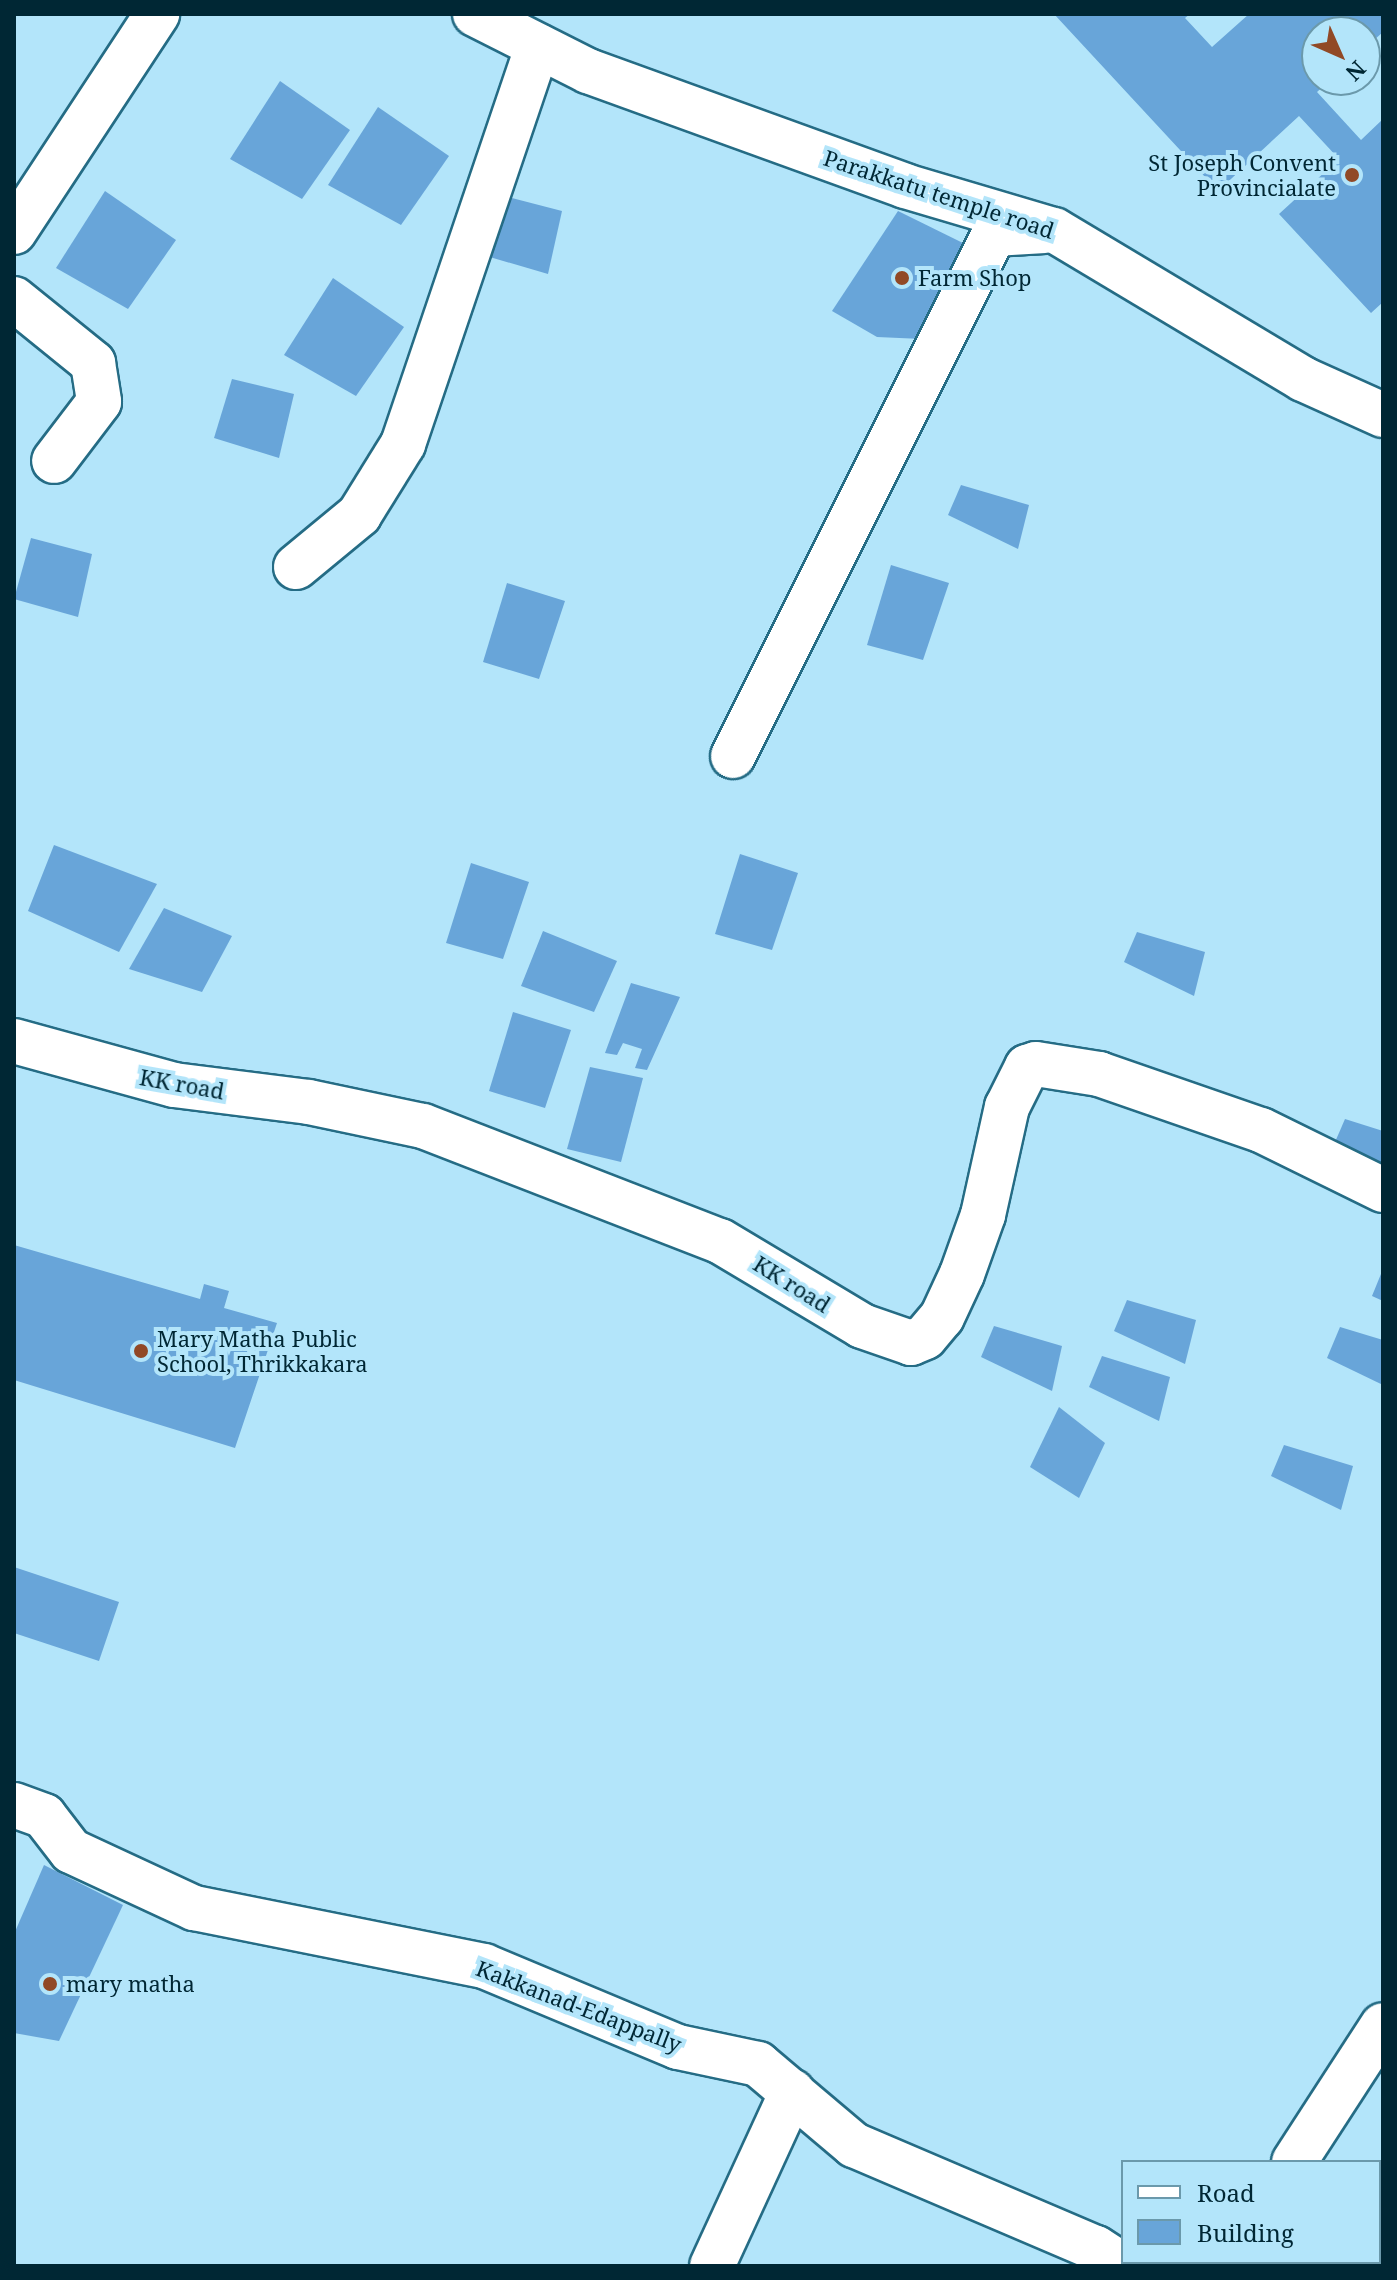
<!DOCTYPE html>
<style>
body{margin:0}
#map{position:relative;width:1397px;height:2280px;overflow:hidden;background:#b3e5fa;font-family:"Noto Serif",serif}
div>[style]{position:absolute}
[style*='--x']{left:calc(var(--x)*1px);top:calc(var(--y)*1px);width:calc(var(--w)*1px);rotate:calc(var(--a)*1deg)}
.building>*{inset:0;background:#68a5d9}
.roads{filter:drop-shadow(2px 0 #256c85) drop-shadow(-2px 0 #256c85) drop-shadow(0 2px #256c85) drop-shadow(0 -2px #256c85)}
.minor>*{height:44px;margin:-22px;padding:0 22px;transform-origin:22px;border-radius:22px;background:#fff}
.tertiary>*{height:44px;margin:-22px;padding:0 22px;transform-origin:22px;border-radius:22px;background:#fff}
.dots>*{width:22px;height:22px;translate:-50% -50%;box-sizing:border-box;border:4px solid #b3e5fa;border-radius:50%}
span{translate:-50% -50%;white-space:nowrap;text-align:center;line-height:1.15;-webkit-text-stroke:8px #b3e5fa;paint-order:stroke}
.poi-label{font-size:22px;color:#002734}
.right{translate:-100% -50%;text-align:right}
.left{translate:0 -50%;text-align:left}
.street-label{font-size:22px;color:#002734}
.frame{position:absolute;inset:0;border:16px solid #002734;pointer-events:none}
.legend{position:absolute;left:1121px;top:2160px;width:260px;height:104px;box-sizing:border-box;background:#b3e5fa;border:2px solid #6b99ab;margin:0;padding:10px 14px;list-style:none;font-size:24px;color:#002734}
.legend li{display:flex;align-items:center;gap:16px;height:40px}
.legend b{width:40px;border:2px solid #6b99ab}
.north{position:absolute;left:1301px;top:16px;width:80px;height:80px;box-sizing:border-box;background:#b3e5fa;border:2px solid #6b99ab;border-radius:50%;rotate:135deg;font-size:22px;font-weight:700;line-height:32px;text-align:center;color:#002734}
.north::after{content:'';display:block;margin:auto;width:28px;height:36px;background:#914926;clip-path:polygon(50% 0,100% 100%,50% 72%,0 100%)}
</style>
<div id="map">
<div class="building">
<div style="clip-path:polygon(1054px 14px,1190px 14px,1185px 18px,1212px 47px,1249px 14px,1383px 14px,1383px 32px,1365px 48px,1365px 32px,1317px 32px,1317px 80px,1330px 80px,1317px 92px,1361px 140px,1383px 119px,1383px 302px,1371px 313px,1279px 214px,1339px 159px,1299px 116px,1218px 191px)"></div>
<div style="clip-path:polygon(280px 81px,350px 130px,302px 199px,230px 159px)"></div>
<div style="clip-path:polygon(378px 107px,449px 156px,401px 225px,328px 185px)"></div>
<div style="clip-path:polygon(105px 191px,176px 240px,128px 309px,56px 268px)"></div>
<div style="clip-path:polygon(500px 195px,562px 211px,548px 274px,483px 255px)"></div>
<div style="clip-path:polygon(898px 211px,967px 245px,922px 339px,877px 337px,832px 311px)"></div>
<div style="clip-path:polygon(333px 278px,404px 327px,356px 396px,284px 355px)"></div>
<div style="clip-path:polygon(232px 379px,294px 394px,279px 458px,214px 438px)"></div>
<div style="clip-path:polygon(961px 485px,1029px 505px,1018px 549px,948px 515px)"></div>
<div style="clip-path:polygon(31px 538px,92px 554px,78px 617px,14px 599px)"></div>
<div style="clip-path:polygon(891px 565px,949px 583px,923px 660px,867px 645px)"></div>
<div style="clip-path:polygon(507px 583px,565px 601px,539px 679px,483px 662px)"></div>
<div style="clip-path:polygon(54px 845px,157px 884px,119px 952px,28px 911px)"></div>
<div style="clip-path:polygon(740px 854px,798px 873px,772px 950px,715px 934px)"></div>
<div style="clip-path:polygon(471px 863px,529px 882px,503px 959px,446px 943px)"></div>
<div style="clip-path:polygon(164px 908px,232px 936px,202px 992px,129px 969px)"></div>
<div style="clip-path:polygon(543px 931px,617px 961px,594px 1012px,521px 986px)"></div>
<div style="clip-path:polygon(1137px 932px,1205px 952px,1194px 996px,1124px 962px)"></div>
<div style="clip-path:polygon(631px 983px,680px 997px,647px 1070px,635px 1068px,642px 1049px,623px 1043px,617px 1055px,605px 1053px)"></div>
<div style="clip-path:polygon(513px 1012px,571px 1030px,545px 1108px,489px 1091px)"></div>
<div style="clip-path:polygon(590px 1067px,643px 1078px,621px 1162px,567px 1149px)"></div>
<div style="clip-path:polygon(1345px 1119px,1383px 1131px,1383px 1174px,1332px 1149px)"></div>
<div style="clip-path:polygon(14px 1245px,200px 1299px,204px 1284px,229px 1291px,224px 1308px,277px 1323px,235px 1448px,14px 1380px)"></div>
<div style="clip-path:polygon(1383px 1269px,1383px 1301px,1372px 1296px)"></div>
<div style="clip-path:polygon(1127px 1300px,1196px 1320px,1185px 1364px,1114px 1331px)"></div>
<div style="clip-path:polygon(994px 1326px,1062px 1346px,1052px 1391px,981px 1357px)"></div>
<div style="clip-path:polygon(1340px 1327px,1383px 1340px,1383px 1385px,1327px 1358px)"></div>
<div style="clip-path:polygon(1102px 1356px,1170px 1377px,1159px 1421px,1089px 1387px)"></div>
<div style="clip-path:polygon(1059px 1407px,1105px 1443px,1079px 1498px,1030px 1467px)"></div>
<div style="clip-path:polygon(1284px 1445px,1353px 1466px,1341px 1510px,1271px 1476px)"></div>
<div style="clip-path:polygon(14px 1567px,119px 1602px,99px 1661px,14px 1633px)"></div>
<div style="clip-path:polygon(44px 1865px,123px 1905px,59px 2041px,14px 2033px,14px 1934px)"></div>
</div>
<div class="roads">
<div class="minor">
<div style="--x:475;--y:14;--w:127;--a:26.8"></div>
<div style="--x:588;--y:71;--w:337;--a:19.9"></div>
<div style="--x:905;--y:186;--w:155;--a:16.5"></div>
<div style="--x:1054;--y:230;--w:290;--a:30.9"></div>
<div style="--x:1303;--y:379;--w:88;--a:24.2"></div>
<div style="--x:14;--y:232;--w:261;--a:-56.7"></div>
<div style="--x:14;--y:299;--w:102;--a:39"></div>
<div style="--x:93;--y:363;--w:39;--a:81"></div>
<div style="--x:99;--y:402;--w:74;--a:127.3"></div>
<div style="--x:296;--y:567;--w:82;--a:-39.5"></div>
<div style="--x:359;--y:515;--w:84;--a:-58.2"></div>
<div style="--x:403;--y:444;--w:420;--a:-71.3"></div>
<div style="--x:733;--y:756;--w:584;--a:-63.43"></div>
<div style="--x:994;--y:234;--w:50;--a:-3.4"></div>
<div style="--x:14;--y:1041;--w:166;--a:15.4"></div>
<div style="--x:174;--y:1085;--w:136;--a:7.2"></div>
<div style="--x:309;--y:1102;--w:116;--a:11.9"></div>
<div style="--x:423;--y:1126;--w:318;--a:21.2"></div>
<div style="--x:720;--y:1241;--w:165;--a:30.9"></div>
<div style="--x:862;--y:1326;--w:52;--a:19.1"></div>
<div style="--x:911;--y:1343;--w:15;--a:-23"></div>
<div style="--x:925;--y:1337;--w:26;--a:-50"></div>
<div style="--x:942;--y:1317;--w:47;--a:-65.1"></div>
<div style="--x:962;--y:1274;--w:63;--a:-70.4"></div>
<div style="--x:983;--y:1215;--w:111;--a:-77.5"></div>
<div style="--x:1007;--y:1107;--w:45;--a:-63.4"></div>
<div style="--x:1027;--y:1067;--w:9;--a:-18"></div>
<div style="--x:1036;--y:1064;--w:64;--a:9"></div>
<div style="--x:1099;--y:1074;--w:171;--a:19.1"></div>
<div style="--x:1261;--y:1130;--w:136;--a:26.2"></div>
<div style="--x:712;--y:2266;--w:192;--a:-65.3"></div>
</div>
<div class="tertiary">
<div style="--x:14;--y:1805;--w:32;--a:20"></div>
<div style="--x:44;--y:1816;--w:44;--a:52.4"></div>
<div style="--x:71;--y:1851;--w:136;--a:24.9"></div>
<div style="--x:194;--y:1908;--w:296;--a:11.3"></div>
<div style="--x:484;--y:1966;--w:210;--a:22.7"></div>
<div style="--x:678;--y:2047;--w:82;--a:12"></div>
<div style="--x:758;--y:2064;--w:126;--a:40.2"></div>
<div style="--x:854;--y:2145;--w:263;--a:23.1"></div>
<div style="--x:1096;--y:2248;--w:33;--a:33"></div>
<div style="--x:1294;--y:2162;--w:163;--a:-57"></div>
<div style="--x:1229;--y:2266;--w:4;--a:-63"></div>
</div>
</div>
<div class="dots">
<div style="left:1352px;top:175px;background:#914926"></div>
<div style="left:902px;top:278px;background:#914926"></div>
<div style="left:141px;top:1351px;background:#914926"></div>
<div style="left:50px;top:1984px;background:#914926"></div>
</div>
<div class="poi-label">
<span class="right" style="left:1336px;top:175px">St Joseph Convent<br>Provincialate</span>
<span class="left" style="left:918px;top:278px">Farm Shop</span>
<span class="left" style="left:157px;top:1351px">Mary Matha Public<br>School, Thrikkakara</span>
<span class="left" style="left:66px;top:1984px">mary matha</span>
</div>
<div class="street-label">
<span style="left:939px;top:194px;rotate:18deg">Parakkatu temple road</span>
<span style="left:182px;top:1084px;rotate:10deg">KK road</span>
<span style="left:792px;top:1284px;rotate:32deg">KK road</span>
<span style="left:579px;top:2006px;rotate:21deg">Kakkanad-Edappally</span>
</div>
<div class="frame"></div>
<ul class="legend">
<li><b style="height:10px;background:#fff"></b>Road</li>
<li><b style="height:22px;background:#68a5d9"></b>Building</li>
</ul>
<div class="north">N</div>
</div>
